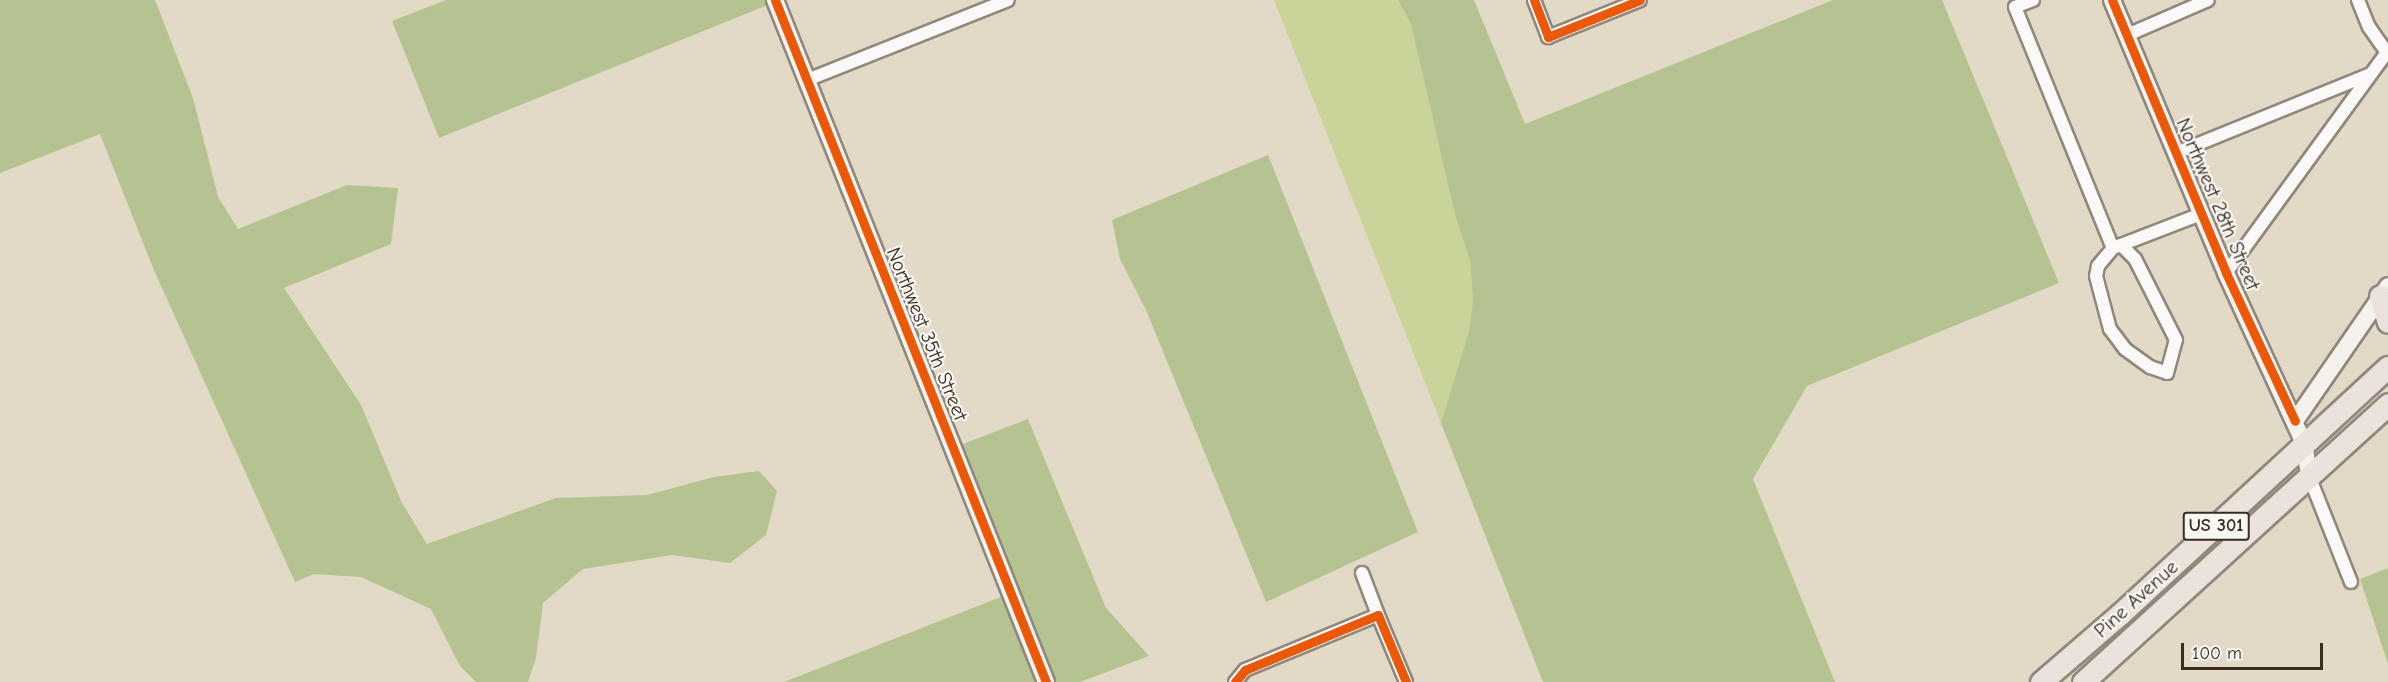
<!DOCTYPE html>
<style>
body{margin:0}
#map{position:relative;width:2388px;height:682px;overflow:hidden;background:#e2d9c7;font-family:"Comic Neue",sans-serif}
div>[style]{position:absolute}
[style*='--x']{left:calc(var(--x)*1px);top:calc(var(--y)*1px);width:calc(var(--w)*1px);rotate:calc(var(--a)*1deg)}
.green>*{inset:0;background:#cad399}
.forest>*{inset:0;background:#b5c391}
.roads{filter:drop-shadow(2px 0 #90887d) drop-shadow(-2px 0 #90887d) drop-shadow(0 2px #90887d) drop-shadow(0 -2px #90887d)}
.street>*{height:12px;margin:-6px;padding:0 6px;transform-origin:6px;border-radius:6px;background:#fbf9f7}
.secondary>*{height:16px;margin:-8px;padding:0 8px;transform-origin:8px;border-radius:8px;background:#f5f1ec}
.highway>*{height:21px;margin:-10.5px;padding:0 10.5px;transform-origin:10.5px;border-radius:10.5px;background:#ebe3db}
.cycleway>*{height:9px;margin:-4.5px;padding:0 4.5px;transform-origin:4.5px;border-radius:4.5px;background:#e8590c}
span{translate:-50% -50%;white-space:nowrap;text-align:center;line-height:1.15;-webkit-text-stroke:4.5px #f6f6f2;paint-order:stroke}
.shield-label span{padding:2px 4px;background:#f6f6f2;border:2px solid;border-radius:4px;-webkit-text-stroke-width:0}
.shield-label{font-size:18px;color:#3b2a1e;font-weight:700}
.street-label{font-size:20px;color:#3b2a1e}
.scale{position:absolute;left:2181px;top:643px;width:142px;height:27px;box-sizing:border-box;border:3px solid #3b2a1e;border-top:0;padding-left:8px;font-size:18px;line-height:21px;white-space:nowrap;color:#3b2a1e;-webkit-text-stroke:4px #f6f6f2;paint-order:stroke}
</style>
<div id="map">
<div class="green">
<div style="clip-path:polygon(1274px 0,1398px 0,1411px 24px,1455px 215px,1470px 261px,1473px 299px,1469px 331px,1441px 423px)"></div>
</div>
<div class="forest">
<div style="clip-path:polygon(0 0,155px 0,193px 98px,218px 197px,238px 229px,347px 185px,398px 188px,391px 244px,284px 288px,361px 405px,402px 503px,427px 544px,556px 498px,647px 495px,714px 477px,759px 471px,777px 491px,766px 535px,730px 563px,672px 555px,583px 569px,543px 603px,536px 658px,528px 682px,476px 682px,460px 666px,431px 609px,361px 577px,314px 574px,295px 582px,153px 268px,100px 134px,0 173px)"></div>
<div style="clip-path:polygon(446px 0,769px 0,770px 4px,439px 138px,392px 21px)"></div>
<div style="clip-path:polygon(1398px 0,1474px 0,1525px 124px,1833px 0,1942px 0,2059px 283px,1807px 386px,1753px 479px,1835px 682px,1543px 682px,1441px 423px,1469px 331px,1473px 299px,1470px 261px,1455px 215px,1411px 24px)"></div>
<div style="clip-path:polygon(1268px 155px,1418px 532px,1266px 602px,1146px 310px,1120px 259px,1112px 220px)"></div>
<div style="clip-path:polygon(1028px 419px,1106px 608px,1149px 656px,1080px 682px,1052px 682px,958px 446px)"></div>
<div style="clip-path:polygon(2388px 568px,2388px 664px,2360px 579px)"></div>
<div style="clip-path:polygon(1006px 595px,1040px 682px,784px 682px)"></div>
</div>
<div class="roads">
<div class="street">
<div style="--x:1534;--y:0;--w:40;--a:69"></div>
<div style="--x:1548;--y:37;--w:99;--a:-21.9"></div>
<div style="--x:2033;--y:0;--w:19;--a:159"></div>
<div style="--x:2015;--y:7;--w:260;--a:67.9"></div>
<div style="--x:2113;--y:248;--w:94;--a:-21.1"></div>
<div style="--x:2358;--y:0;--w:29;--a:68"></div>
<div style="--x:2369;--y:27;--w:33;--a:55"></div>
<div style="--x:2127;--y:35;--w:88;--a:-23.4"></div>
<div style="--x:807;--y:80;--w:216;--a:-21.7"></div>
<div style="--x:2176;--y:153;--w:210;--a:-22.1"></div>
<div style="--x:2113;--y:248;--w:23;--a:130"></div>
<div style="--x:2098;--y:266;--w:10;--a:101"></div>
<div style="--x:2096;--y:276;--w:55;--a:75.2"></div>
<div style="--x:2110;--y:329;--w:25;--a:53"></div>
<div style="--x:2125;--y:349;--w:31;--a:36"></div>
<div style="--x:2150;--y:367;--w:18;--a:19"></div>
<div style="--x:2167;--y:373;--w:34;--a:-75"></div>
<div style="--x:2176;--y:340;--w:91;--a:-116.8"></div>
<div style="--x:2135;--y:259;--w:20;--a:-135"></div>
<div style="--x:2226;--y:273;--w:275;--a:-53.9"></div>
<div style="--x:2309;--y:476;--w:114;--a:68.4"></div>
<div style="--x:1362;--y:573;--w:45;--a:69.1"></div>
<div style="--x:1235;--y:682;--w:16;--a:-50"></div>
<div style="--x:1245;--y:670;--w:144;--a:-22.5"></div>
<div style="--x:1378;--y:615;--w:73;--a:67.3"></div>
</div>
<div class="secondary">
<div style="--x:775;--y:0;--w:734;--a:68.33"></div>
<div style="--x:2112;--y:0;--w:296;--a:67.3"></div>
<div style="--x:2226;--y:273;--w:187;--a:65.4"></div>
<div style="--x:2304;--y:443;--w:33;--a:81"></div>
<div style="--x:2295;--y:421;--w:164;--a:-55.4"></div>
</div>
<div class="highway">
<div style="--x:2380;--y:296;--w:27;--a:73"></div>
<div style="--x:2041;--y:682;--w:103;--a:-40.7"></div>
<div style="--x:2119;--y:615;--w:366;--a:-42.7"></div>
<div style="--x:2083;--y:682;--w:413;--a:-42.3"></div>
</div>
</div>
<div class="cycleway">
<div style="--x:775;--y:0;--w:734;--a:68.33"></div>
<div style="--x:1534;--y:0;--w:40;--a:69"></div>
<div style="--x:1548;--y:37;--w:99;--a:-21.9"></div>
<div style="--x:2112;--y:0;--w:296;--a:67.3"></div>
<div style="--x:2226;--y:273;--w:163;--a:65"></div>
<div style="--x:1235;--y:682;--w:16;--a:-50"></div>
<div style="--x:1245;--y:670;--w:144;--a:-22.5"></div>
<div style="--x:1378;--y:615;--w:73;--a:67.3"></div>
</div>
<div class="shield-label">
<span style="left:2216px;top:526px">US 301</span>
</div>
<div class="street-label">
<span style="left:2218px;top:204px;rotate:67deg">Northwest 28th Street</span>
<span style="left:927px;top:334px;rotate:68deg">Northwest 35th Street</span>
<span style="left:2136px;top:599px;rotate:-42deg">Pine Avenue</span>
</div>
<div class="scale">100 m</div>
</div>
